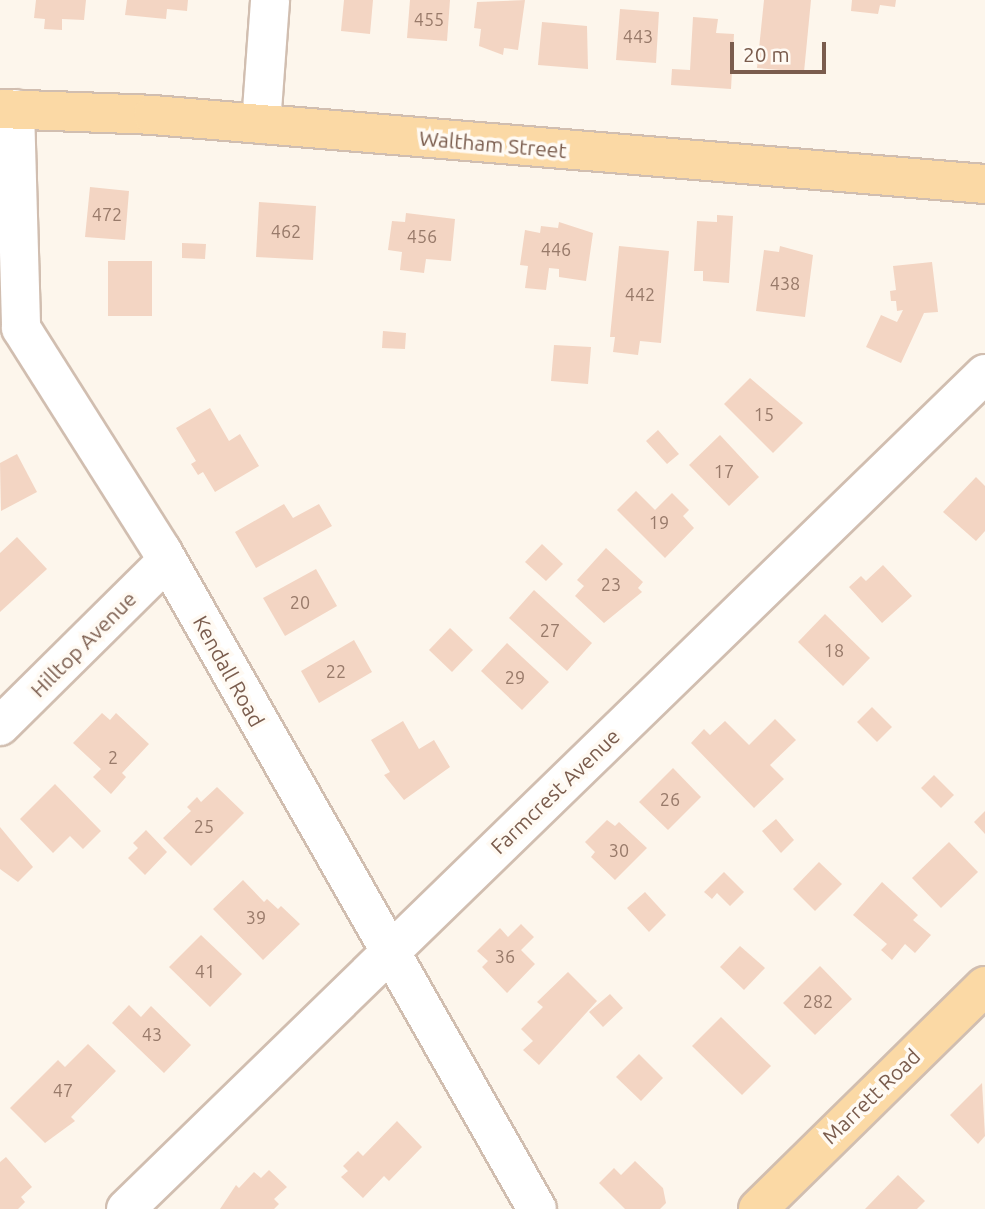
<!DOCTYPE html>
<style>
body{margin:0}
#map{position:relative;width:985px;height:1209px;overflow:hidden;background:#fdf6ec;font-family:Ubuntu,sans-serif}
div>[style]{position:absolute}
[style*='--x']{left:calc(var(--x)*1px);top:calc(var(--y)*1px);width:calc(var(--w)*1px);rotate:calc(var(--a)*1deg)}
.building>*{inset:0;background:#f3d5c3}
.roads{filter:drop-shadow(2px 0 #d1beb0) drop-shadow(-2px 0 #d1beb0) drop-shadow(0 2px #d1beb0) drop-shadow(0 -2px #d1beb0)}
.minor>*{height:38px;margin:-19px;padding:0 19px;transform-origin:19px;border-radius:19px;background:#fff}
.major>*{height:38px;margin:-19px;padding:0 19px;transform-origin:19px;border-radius:19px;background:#fbd9a5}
span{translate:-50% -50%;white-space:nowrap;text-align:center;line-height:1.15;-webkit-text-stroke:7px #fffaf3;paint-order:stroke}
.number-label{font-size:18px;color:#987a6a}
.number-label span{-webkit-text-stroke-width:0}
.street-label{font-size:21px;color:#7a5c4d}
.scale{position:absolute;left:730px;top:42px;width:96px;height:32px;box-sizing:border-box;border:4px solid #7a5c4d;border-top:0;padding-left:9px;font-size:21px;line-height:24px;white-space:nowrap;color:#7a5c4d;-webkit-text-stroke:5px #fffaf3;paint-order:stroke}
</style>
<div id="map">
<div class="building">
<div style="clip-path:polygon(36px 0,86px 0,84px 20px,62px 19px,62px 30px,44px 29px,45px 19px,34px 18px)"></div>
<div style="clip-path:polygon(127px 0,188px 0,187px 11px,167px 9px,166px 19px,125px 15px)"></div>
<div style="clip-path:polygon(344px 0,373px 0,370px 34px,341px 31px)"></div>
<div style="clip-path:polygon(410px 0,450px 0,447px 41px,407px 38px)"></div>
<div style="clip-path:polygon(525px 0,518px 50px,504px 48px,503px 55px,479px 46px,481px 29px,474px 28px,477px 2px)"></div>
<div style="clip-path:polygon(764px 0,811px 0,804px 72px,757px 68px)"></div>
<div style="clip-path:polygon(852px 0,896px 0,895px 7px,880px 5px,878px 14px,851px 11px)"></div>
<div style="clip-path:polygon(620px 9px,659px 12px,656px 63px,616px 60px)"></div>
<div style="clip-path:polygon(693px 17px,718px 19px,716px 33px,734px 34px,731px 89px,671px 85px,672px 69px,690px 70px)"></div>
<div style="clip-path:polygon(542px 22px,587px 26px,588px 69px,538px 65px)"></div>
<div style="clip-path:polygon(90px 187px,129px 191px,125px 240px,85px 237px)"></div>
<div style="clip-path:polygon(259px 202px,316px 206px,313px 260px,256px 257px)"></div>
<div style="clip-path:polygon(406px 213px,455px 219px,451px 261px,426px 259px,424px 273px,400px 270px,402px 252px,388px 250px,392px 221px,405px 222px)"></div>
<div style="clip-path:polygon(717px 215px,733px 216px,729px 283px,703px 281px,703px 271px,694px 271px,697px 221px,717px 222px)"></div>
<div style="clip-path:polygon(559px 222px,593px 233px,586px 281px,559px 277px,559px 269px,549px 268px,546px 290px,525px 288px,528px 266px,520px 265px,525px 230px,540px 233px,541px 226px,558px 228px)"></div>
<div style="clip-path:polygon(182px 243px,206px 244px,205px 259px,182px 258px)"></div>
<div style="clip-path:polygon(619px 246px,669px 251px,661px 343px,640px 341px,638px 355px,613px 352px,615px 337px,610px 337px)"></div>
<div style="clip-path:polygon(780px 246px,813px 255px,805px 317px,756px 311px,764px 250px,779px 252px)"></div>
<div style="clip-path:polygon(108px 261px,152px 261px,152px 316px,108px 316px)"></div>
<div style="clip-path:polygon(932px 262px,938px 312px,924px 313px,901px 363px,866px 347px,881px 315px,897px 322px,903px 310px,897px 311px,896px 301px,891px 301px,890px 291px,896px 290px,893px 266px)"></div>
<div style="clip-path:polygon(383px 331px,406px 333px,405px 349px,382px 348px)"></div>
<div style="clip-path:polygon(554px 345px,591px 347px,588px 384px,551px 381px)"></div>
<div style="clip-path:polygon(750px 378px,803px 423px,773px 453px,724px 404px)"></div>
<div style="clip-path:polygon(210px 408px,229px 441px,240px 434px,259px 466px,215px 492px,203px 472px,198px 475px,191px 464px,196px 461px,176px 428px)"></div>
<div style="clip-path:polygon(658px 430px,679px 454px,667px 464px,646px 441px)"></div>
<div style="clip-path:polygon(720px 435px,759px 477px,729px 506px,689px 465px)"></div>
<div style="clip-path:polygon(17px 454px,37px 492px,1px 511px,0 463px)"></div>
<div style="clip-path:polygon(976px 477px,985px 486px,985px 531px,976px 541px,943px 512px)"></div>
<div style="clip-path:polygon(636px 491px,655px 510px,672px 493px,689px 510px,683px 516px,694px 528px,665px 558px,617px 510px)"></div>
<div style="clip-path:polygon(284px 504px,293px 518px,319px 504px,332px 526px,256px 568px,235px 532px)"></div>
<div style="clip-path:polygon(17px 537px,47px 569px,0 612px,0 553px)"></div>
<div style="clip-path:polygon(542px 544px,563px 564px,546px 581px,525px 562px)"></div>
<div style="clip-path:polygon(606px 548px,643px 582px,638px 588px,642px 592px,604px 623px,575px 596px,584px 586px,577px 580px)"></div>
<div style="clip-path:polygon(883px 565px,912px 596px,882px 623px,849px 587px,861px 576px,866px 581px)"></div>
<div style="clip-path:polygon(316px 569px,337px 606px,285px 636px,263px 598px)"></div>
<div style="clip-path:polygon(534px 590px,592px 643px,567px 671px,509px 618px)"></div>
<div style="clip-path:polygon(825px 614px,870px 658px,843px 686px,798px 642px)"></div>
<div style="clip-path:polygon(450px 628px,473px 650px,452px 672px,429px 650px)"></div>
<div style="clip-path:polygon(354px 640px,372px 672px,319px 703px,301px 671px)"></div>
<div style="clip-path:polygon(507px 643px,549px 682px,522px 710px,481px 671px)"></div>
<div style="clip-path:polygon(872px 707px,892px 727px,877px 742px,857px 722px)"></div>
<div style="clip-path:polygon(102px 713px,110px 720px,116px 713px,149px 744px,122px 773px,126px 777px,111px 794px,93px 777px,101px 769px,73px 743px)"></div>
<div style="clip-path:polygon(775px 719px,796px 740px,770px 765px,784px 779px,754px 808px,691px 743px,704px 729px,710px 735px,725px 721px,749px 745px)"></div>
<div style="clip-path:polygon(403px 721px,419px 749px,434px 740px,450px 767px,404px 800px,384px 775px,390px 772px,371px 740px)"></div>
<div style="clip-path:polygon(673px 768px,701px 797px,668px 830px,639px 802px)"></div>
<div style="clip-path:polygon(934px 775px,954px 795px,941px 808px,921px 788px)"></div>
<div style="clip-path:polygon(55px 784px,101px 831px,83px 849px,70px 836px,53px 853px,20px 819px)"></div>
<div style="clip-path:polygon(217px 787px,244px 813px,191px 866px,163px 838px,191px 811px,187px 807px,197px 797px,201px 802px)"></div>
<div style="clip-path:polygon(985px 811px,985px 834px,974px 822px)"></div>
<div style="clip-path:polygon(776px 819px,794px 840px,781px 853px,762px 831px)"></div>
<div style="clip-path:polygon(607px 820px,615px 826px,619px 822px,647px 848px,615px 880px,591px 857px,595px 852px,585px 842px)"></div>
<div style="clip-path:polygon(0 827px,33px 867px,18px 882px,0 869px)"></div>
<div style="clip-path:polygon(146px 830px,167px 852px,145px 875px,128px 858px,138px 848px,133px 843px)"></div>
<div style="clip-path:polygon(949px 842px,978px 872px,941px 908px,912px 878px)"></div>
<div style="clip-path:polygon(819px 862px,842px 884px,815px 911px,793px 889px)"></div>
<div style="clip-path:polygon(724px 872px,744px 892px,730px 906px,717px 893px,712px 899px,704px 892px)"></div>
<div style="clip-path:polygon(243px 880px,264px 902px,267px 899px,278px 909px,281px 906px,300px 924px,263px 960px,213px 909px)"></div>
<div style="clip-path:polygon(882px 882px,918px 915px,913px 920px,931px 935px,915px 953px,905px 944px,892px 960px,881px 950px,887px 944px,853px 915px)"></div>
<div style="clip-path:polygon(645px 892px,666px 915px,649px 932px,627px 908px)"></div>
<div style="clip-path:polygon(521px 924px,534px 937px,521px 950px,535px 964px,507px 993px,482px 967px,488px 961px,477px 951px,500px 928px,508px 937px)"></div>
<div style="clip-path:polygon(201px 935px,242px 974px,210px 1007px,169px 967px)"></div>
<div style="clip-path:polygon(740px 946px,765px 968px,744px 990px,720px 967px)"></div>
<div style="clip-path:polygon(820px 966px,852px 999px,815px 1035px,783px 1003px)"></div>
<div style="clip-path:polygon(568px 972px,597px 1001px,539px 1065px,523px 1050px,533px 1041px,521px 1029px,543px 1007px,537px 1002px)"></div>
<div style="clip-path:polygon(610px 994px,623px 1008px,603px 1027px,589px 1012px)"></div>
<div style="clip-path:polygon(129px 1005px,141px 1017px,151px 1006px,191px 1045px,164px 1073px,112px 1023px)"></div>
<div style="clip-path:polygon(721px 1017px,771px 1066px,742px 1095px,692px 1046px)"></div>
<div style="clip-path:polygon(88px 1044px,116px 1071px,71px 1117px,75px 1121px,45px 1143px,10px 1108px,58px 1060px,65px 1067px)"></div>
<div style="clip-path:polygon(639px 1054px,663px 1078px,641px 1101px,616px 1077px)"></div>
<div style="clip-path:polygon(982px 1083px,985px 1136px,978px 1144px,950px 1115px)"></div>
<div style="clip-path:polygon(397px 1121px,422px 1147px,389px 1181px,384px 1176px,363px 1198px,341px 1177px,348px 1171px,343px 1166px,358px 1151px,363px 1156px)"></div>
<div style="clip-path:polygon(6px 1157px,32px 1187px,21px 1197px,25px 1202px,18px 1209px,0 1209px,0 1162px)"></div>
<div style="clip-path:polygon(635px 1161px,663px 1188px,666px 1203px,660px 1209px,625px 1209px,599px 1183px,614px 1168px,621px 1175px)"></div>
<div style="clip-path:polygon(269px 1170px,287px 1187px,274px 1199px,279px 1204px,274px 1209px,220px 1209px,236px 1185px,239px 1188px,254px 1172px,261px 1178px)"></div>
<div style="clip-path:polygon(898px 1175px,925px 1201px,917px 1209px,865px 1209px)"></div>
</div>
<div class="roads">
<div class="minor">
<div style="--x:15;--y:109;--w:219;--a:88.4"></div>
<div style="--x:21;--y:328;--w:264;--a:57.7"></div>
<div style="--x:162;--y:551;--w:757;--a:60.32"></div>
<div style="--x:261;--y:124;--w:124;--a:-85.8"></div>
<div style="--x:0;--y:726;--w:235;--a:-44.7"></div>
<div style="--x:126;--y:1209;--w:1198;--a:-44.19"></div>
</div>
<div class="major">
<div style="--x:0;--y:109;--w:153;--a:2.2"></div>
<div style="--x:153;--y:115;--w:835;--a:4.74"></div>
<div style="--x:758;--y:1209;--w:318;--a:-44.5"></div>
</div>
</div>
<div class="number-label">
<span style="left:429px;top:19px">455</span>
<span style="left:638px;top:36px">443</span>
<span style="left:107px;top:214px">472</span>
<span style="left:286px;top:231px">462</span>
<span style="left:422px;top:236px">456</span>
<span style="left:556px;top:249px">446</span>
<span style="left:785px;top:283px">438</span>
<span style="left:640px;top:294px">442</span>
<span style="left:764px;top:414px">15</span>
<span style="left:724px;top:471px">17</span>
<span style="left:659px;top:522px">19</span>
<span style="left:611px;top:584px">23</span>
<span style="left:300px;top:602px">20</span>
<span style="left:550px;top:630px">27</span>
<span style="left:834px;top:650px">18</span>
<span style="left:336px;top:671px">22</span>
<span style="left:515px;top:677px">29</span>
<span style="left:113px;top:757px">2</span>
<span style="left:670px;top:799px">26</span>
<span style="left:204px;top:826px">25</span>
<span style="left:619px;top:850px">30</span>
<span style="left:256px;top:917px">39</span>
<span style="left:505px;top:956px">36</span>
<span style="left:205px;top:971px">41</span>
<span style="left:818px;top:1001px">282</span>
<span style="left:152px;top:1034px">43</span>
<span style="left:63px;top:1090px">47</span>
</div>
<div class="street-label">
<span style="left:493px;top:144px;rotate:5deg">Waltham Street</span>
<span style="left:83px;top:644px;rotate:-45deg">Hilltop Avenue</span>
<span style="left:229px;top:671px;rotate:61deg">Kendall Road</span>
<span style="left:555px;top:791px;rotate:-44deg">Farmcrest Avenue</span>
<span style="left:871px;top:1096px;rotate:-44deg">Marrett Road</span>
</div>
<div class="scale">20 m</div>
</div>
